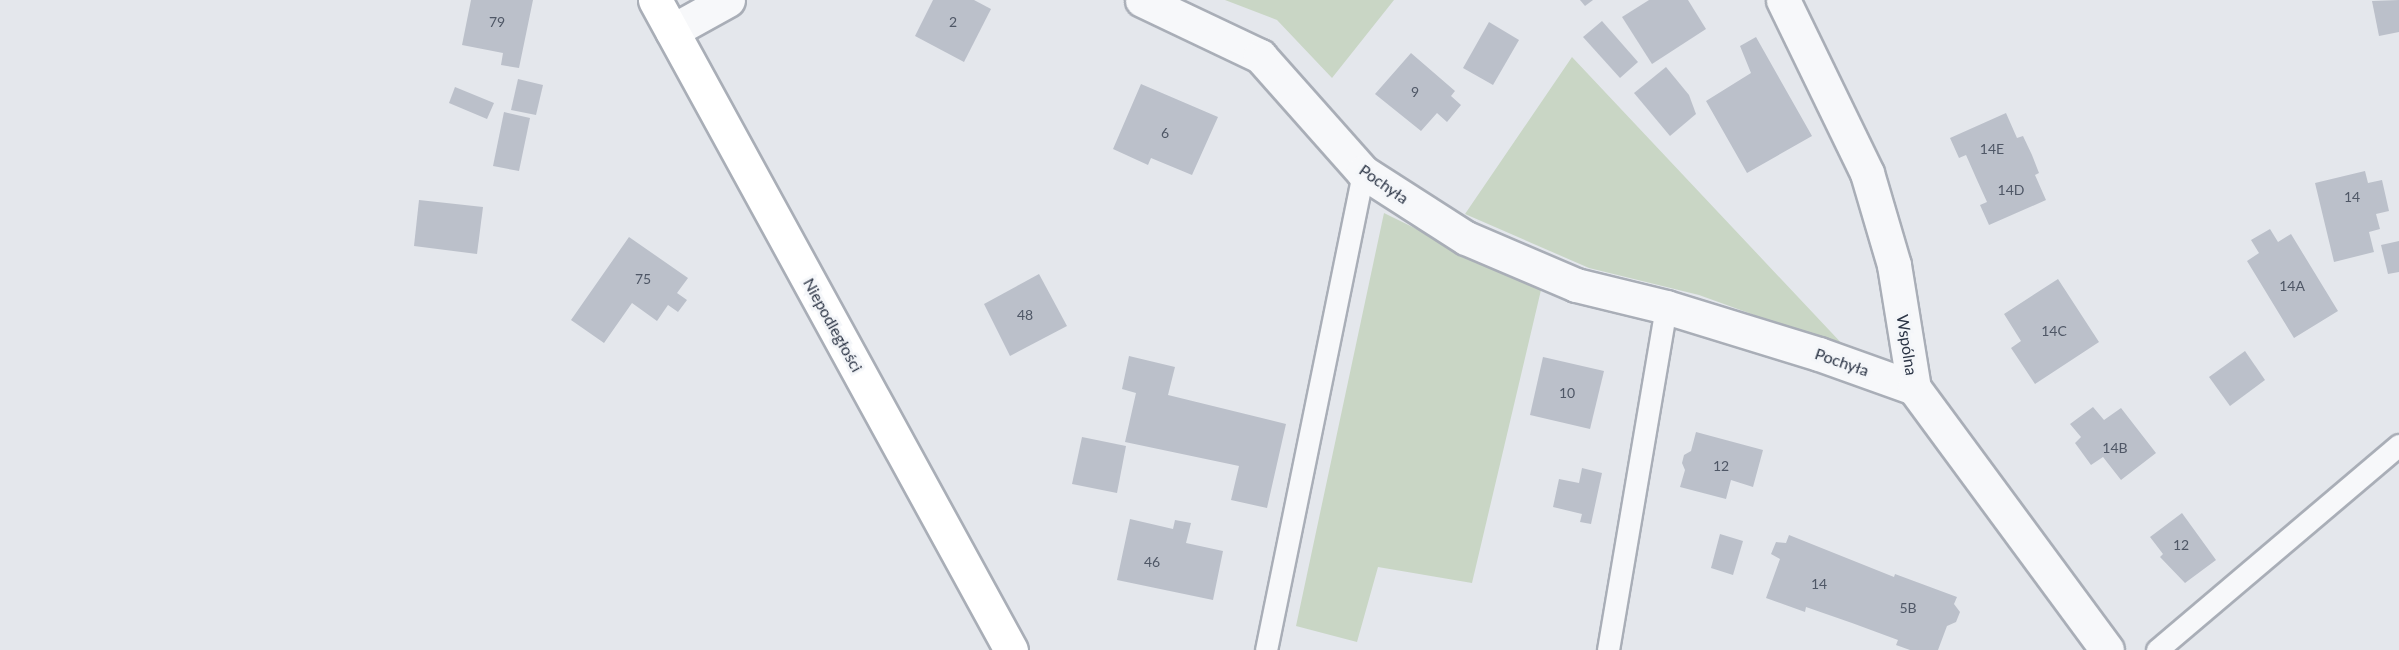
<!DOCTYPE html>
<meta charset="utf-8">
<style>
body{margin:0}
#map{position:relative;width:2399px;height:650px;overflow:hidden;background:#e4e7ec;font-family:Lato,sans-serif}
div>[style]{position:absolute}
[style*='--x']{left:calc(var(--x)*1px);top:calc(var(--y)*1px);width:calc(var(--w)*1px);rotate:calc(var(--a)*1deg)}
.green>*{inset:0;background:#c9d6c5}
.building>*{inset:0;background:#bbc0ca}
.roads{filter:drop-shadow(2px 0 #a9aeb7) drop-shadow(-2px 0 #a9aeb7) drop-shadow(0 2px #a9aeb7) drop-shadow(0 -2px #a9aeb7)}
.lane>*{height:21px;margin:-10.5px;padding:0 10.5px;transform-origin:10.5px;border-radius:10.5px;background:#f7f8fa}
.street>*{height:33px;margin:-16.5px;padding:0 16.5px;transform-origin:16.5px;border-radius:16.5px;background:#f7f8fa}
.secondary>*{height:33px;margin:-16.5px;padding:0 16.5px;transform-origin:16.5px;border-radius:16.5px;background:#fff}
span{translate:-50% -50%;white-space:nowrap;text-align:center;line-height:1.15;-webkit-text-stroke:6px #f4f6f9;paint-order:stroke}
.number-label{font-size:14px;color:#4f5766}
.number-label span{-webkit-text-stroke-width:0}
.street-label{font-size:16px;color:#2b3445}
</style>
<div id="map">
<div class="green">
<div style="clip-path:polygon(1225px 0,1394px 0,1332px 78px,1277px 20px)"></div>
<div style="clip-path:polygon(1572px 57px,1846px 348px,1699px 295px,1589px 268px,1465px 214px)"></div>
<div style="clip-path:polygon(1384px 213px,1541px 290px,1472px 583px,1378px 567px,1357px 642px,1296px 626px)"></div>
</div>
<div class="building">
<div style="clip-path:polygon(471px 0,533px 0,519px 68px,501px 65px,503px 53px,462px 45px)"></div>
<div style="clip-path:polygon(933px 0,974px 0,991px 9px,964px 62px,915px 36px)"></div>
<div style="clip-path:polygon(1580px 0,1593px 0,1585px 6px)"></div>
<div style="clip-path:polygon(1649px 0,1688px 0,1706px 29px,1652px 64px,1622px 17px)"></div>
<div style="clip-path:polygon(2399px 0,2399px 32px,2379px 36px,2372px 1px)"></div>
<div style="clip-path:polygon(1602px 21px,1638px 62px,1620px 78px,1583px 37px)"></div>
<div style="clip-path:polygon(1489px 22px,1519px 40px,1493px 85px,1463px 68px)"></div>
<div style="clip-path:polygon(1756px 37px,1812px 136px,1747px 173px,1706px 101px,1751px 73px,1740px 46px)"></div>
<div style="clip-path:polygon(1411px 53px,1455px 91px,1451px 96px,1461px 105px,1447px 122px,1437px 113px,1421px 131px,1375px 94px)"></div>
<div style="clip-path:polygon(1666px 67px,1689px 95px,1696px 114px,1670px 136px,1634px 93px)"></div>
<div style="clip-path:polygon(518px 79px,543px 85px,536px 115px,511px 110px)"></div>
<div style="clip-path:polygon(1141px 84px,1218px 117px,1192px 175px,1151px 158px,1148px 165px,1113px 149px)"></div>
<div style="clip-path:polygon(455px 87px,494px 103px,487px 119px,449px 103px)"></div>
<div style="clip-path:polygon(504px 112px,530px 118px,519px 171px,493px 166px)"></div>
<div style="clip-path:polygon(2006px 113px,2017px 138px,2023px 136px,2032px 155px,2039px 173px,2035px 175px,2046px 200px,1989px 225px,1980px 205px,1987px 202px,1977px 180px,1966px 155px,1959px 158px,1950px 138px)"></div>
<div style="clip-path:polygon(2365px 171px,2368px 183px,2382px 180px,2389px 211px,2376px 214px,2380px 229px,2369px 232px,2374px 252px,2334px 262px,2315px 183px)"></div>
<div style="clip-path:polygon(419px 200px,483px 207px,477px 254px,414px 246px)"></div>
<div style="clip-path:polygon(2270px 229px,2278px 242px,2291px 234px,2338px 311px,2294px 338px,2247px 261px,2259px 253px,2251px 240px)"></div>
<div style="clip-path:polygon(629px 237px,688px 278px,677px 293px,687px 300px,678px 312px,668px 305px,657px 321px,632px 303px,604px 343px,571px 320px)"></div>
<div style="clip-path:polygon(2399px 241px,2399px 272px,2388px 274px,2381px 245px)"></div>
<div style="clip-path:polygon(1039px 274px,1067px 326px,1010px 356px,984px 304px)"></div>
<div style="clip-path:polygon(2058px 279px,2099px 342px,2035px 384px,2011px 348px,2021px 341px,2004px 314px)"></div>
<div style="clip-path:polygon(2245px 351px,2265px 380px,2230px 406px,2209px 377px)"></div>
<div style="clip-path:polygon(1129px 356px,1175px 367px,1168px 395px,1286px 424px,1267px 508px,1231px 500px,1239px 466px,1125px 442px,1136px 393px,1122px 389px)"></div>
<div style="clip-path:polygon(1543px 357px,1604px 371px,1590px 429px,1530px 415px)"></div>
<div style="clip-path:polygon(2093px 407px,2104px 420px,2121px 408px,2156px 453px,2121px 480px,2103px 457px,2091px 465px,2075px 443px,2081px 437px,2070px 424px)"></div>
<div style="clip-path:polygon(1696px 432px,1763px 450px,1753px 487px,1731px 480px,1726px 499px,1680px 487px,1685px 470px,1682px 463px,1684px 455px,1691px 451px)"></div>
<div style="clip-path:polygon(1082px 437px,1126px 446px,1117px 493px,1072px 484px)"></div>
<div style="clip-path:polygon(1582px 468px,1602px 473px,1591px 524px,1580px 522px,1582px 514px,1553px 507px,1559px 479px,1579px 483px)"></div>
<div style="clip-path:polygon(2182px 513px,2216px 560px,2185px 583px,2160px 557px,2163px 554px,2150px 537px)"></div>
<div style="clip-path:polygon(1130px 519px,1173px 529px,1175px 520px,1191px 523px,1186px 543px,1223px 551px,1213px 600px,1117px 580px)"></div>
<div style="clip-path:polygon(1720px 534px,1743px 541px,1733px 575px,1711px 568px)"></div>
<div style="clip-path:polygon(1789px 535px,1894px 577px,1895px 574px,1957px 597px,1954px 604px,1960px 612px,1956px 622px,1947px 626px,1938px 650px,1910px 650px,1896px 645px,1898px 640px,1852px 623px,1806px 607px,1805px 612px,1766px 598px,1780px 559px,1771px 554px,1776px 542px,1786px 543px)"></div>
</div>
<div class="roads">
<div class="lane">
<div style="--x:1266;--y:650;--w:488;--a:-78.5"></div>
<div style="--x:1608;--y:650;--w:348;--a:-80.4"></div>
<div style="--x:2157;--y:650;--w:317;--a:-40.3"></div>
</div>
<div class="street">
<div style="--x:1142;--y:0;--w:131;--a:25.4"></div>
<div style="--x:1260;--y:56;--w:155;--a:48.4"></div>
<div style="--x:1363;--y:172;--w:122;--a:32.7"></div>
<div style="--x:1466;--y:238;--w:120;--a:23.1"></div>
<div style="--x:1576;--y:285;--w:93;--a:13.7"></div>
<div style="--x:1666;--y:307;--w:160;--a:17.1"></div>
<div style="--x:1819;--y:354;--w:101;--a:19.7"></div>
<div style="--x:1783;--y:0;--w:192;--a:64.1"></div>
<div style="--x:1867;--y:173;--w:96;--a:73.6"></div>
<div style="--x:1894;--y:265;--w:125;--a:80.8"></div>
<div style="--x:1914;--y:388;--w:325;--a:53.6"></div>
<div style="--x:672;--y:31;--w:64;--a:-29"></div>
</div>
<div class="secondary">
<div style="--x:655;--y:0;--w:741;--a:61.29"></div>
</div>
</div>
<div class="number-label">
<span style="left:497px;top:22px">79</span>
<span style="left:953px;top:22px">2</span>
<span style="left:1415px;top:92px">9</span>
<span style="left:1165px;top:133px">6</span>
<span style="left:1992px;top:149px">14E</span>
<span style="left:2011px;top:190px">14D</span>
<span style="left:2352px;top:197px">14</span>
<span style="left:643px;top:279px">75</span>
<span style="left:2292px;top:286px">14A</span>
<span style="left:1025px;top:315px">48</span>
<span style="left:2054px;top:331px">14C</span>
<span style="left:1567px;top:393px">10</span>
<span style="left:2115px;top:448px">14B</span>
<span style="left:1721px;top:466px">12</span>
<span style="left:2181px;top:545px">12</span>
<span style="left:1152px;top:562px">46</span>
<span style="left:1819px;top:584px">14</span>
<span style="left:1908px;top:608px">5B</span>
</div>
<div class="street-label">
<span style="left:1384px;top:184px;rotate:35deg">Pochyła</span>
<span style="left:833px;top:325px;rotate:61deg">Niepodległości</span>
<span style="left:1907px;top:345px;rotate:81deg">Wspólna</span>
<span style="left:1842px;top:362px;rotate:19deg">Pochyła</span>
</div>
</div>
